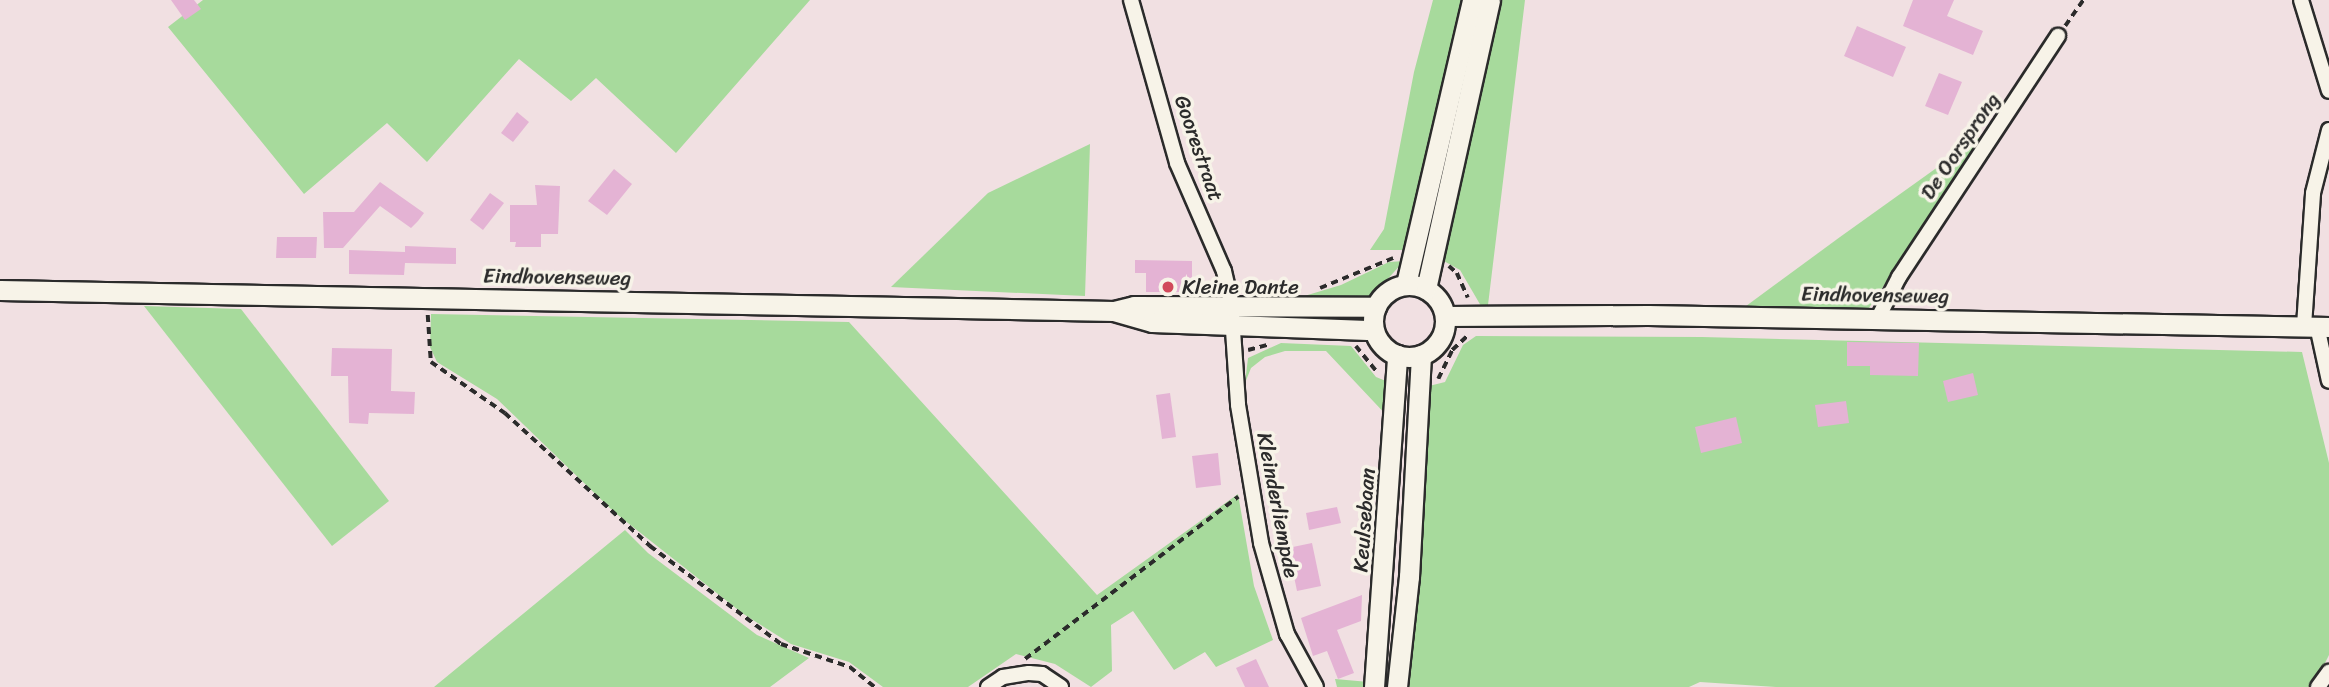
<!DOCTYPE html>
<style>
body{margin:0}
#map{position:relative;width:2329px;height:687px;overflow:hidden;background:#f1e0e2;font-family:Sriracha,sans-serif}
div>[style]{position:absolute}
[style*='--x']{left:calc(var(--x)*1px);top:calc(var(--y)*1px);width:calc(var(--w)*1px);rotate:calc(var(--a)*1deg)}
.green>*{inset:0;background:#a7da9c}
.building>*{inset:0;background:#e4b3d4}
.path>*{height:3.5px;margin-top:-1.75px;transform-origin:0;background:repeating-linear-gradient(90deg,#2b2b2b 0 7px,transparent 0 12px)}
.roads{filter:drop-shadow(2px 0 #2b2b2b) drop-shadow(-2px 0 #2b2b2b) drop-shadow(0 2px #2b2b2b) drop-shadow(0 -2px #2b2b2b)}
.street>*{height:14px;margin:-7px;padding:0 7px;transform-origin:7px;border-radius:7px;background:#f7f3e8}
.secondary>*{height:19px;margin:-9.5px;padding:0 9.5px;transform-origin:9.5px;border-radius:9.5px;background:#f7f3e8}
.secondary>.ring{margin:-9.5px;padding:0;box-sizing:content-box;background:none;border:19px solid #f7f3e8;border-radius:50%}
.dots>*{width:19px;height:19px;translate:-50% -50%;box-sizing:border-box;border:4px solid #f7f3e8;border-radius:50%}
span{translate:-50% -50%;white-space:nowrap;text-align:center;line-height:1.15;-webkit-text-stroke:7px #f7f3e8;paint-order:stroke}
.street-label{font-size:21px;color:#2b2b2b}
.poi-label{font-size:21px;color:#2b2b2b}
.left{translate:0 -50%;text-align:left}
</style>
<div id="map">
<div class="green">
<div style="clip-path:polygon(203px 0,810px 0,676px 153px,596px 78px,571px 101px,519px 59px,427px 162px,387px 123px,304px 194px,168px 27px)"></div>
<div style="clip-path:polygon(1433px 0,1468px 0,1408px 250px,1370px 250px,1384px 229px,1414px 72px)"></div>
<div style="clip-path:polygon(1494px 0,1525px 0,1488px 305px,1481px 306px,1460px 270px,1442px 260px)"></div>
<div style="clip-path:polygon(1984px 134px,1867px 311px,1742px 309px,1840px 237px)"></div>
<div style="clip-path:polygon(1090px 144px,1085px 296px,891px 287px,988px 193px)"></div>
<div style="clip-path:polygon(1404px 261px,1365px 304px,1291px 300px,1341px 285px,1389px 262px)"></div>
<div style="clip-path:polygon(144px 306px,241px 309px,389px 501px,332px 546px)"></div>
<div style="clip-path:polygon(431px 314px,849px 322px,1097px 595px,1238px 494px,1254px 586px,1273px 640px,1216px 667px,1205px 652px,1174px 670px,1133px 611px,1111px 625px,1112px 671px,1091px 687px,1055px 664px,1016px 654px,968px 687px,883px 687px,849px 662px,791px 644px,742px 613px,614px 512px,497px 399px,437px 362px,430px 347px)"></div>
<div style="clip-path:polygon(1476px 336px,1702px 337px,2302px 352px,2329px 463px,2329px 655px,2313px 687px,1776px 687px,1700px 682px,1689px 687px,1404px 687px,1425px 387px,1445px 382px,1463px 345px)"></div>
<div style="clip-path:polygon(1281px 343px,1351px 346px,1376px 377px,1391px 383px,1390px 419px,1326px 351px,1285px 351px,1265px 357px,1251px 368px,1245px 383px,1248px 358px)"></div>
<div style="clip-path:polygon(625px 530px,648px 553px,757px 635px,809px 658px,770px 687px,434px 687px)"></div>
<div style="clip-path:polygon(1335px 679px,1369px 682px,1368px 687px,1337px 687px)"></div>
</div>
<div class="building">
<div style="clip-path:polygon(171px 0,194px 0,201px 9px,185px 20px)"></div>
<div style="clip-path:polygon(1913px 0,1954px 0,1947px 16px,1983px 31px,1973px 55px,1903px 26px)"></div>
<div style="clip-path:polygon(1857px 26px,1906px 47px,1893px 77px,1844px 56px)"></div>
<div style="clip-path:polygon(1939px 73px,1962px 82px,1948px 115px,1925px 106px)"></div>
<div style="clip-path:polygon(517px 112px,529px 122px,513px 142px,501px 133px)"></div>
<div style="clip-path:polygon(614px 169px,632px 184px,607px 215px,588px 201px)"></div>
<div style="clip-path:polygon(380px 182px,424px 213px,418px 221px,411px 228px,380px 206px,343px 248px,324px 248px,323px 212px,354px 212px)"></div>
<div style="clip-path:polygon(535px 185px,560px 186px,558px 234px,541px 234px,541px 247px,515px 247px,516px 242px,510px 242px,510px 205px,537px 205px)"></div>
<div style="clip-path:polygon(490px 193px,504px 203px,483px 230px,470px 220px)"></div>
<div style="clip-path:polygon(277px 237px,317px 237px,316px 258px,276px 258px)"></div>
<div style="clip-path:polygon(405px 246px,456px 248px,456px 264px,405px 263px,404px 275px,349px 274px,349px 250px,405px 252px)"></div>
<div style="clip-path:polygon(1135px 260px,1192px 261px,1192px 292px,1146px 292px,1146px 273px,1135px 273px)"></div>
<div style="clip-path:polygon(1847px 342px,1919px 343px,1918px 376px,1870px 375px,1870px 366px,1847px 366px)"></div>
<div style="clip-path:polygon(332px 348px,392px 349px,391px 391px,415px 392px,414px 414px,369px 413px,368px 424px,349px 423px,348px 376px,331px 376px)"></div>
<div style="clip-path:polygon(1973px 373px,1978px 395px,1948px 402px,1943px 381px)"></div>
<div style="clip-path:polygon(1170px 393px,1176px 437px,1162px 439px,1156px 395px)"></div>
<div style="clip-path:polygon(1846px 401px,1849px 423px,1818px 427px,1815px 405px)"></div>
<div style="clip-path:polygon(1736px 417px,1742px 443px,1701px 453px,1695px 427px)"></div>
<div style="clip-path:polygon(1218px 453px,1221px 485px,1196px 488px,1192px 456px)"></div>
<div style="clip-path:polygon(1337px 507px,1341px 523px,1309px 530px,1306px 513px)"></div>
<div style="clip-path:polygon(1312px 543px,1321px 586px,1297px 591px,1288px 548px)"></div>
<div style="clip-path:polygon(1362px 595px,1361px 621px,1337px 630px,1354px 673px,1338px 679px,1327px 651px,1313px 656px,1301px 618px)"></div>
<div style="clip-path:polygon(1256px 659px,1269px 687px,1245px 687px,1236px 668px)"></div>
</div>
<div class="path">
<div style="--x:2065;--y:26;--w:32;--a:-55"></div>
<div style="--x:1449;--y:266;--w:11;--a:41"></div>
<div style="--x:1457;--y:273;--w:27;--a:66"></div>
<div style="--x:1320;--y:288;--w:79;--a:-22.3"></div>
<div style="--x:428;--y:315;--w:47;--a:86.3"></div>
<div style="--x:431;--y:362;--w:90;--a:34.6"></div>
<div style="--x:505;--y:413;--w:197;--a:42.5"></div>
<div style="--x:650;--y:546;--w:164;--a:36.8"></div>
<div style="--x:781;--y:644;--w:73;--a:18.4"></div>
<div style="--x:850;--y:667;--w:32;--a:39"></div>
<div style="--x:1356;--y:346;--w:35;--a:51"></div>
<div style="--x:1248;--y:350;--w:20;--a:-15"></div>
<div style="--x:1438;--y:379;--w:32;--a:-64"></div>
<div style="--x:1452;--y:350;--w:22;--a:-43"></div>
<div style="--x:1025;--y:659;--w:268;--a:-37.3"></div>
</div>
<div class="roads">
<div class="street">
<div style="--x:1131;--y:0;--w:169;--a:74.2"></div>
<div style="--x:1177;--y:163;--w:118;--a:66.5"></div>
<div style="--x:1224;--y:271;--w:31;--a:77"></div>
<div style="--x:1231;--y:301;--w:104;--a:86.1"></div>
<div style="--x:1238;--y:405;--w:140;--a:80.5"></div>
<div style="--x:1261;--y:543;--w:95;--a:74.1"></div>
<div style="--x:1287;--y:634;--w:60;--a:61.3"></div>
<div style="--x:2301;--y:0;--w:95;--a:72.9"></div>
<div style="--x:1878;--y:318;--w:46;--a:-62.9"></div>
<div style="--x:1899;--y:277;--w:289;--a:-56.6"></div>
<div style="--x:2304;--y:326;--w:133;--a:-86.1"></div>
<div style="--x:2313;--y:193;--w:65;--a:-75.7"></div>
<div style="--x:2317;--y:326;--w:56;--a:77.7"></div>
<div style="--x:988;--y:687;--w:18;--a:-34"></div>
<div style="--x:1003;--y:677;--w:26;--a:-9"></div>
<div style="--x:1029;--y:673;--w:13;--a:4"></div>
<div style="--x:1042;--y:674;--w:23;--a:34"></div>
<div style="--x:2318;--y:687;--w:19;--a:-54"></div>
</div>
<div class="secondary">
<div style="--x:1406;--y:284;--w:292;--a:-76.9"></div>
<div class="ring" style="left:1373px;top:285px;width:53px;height:53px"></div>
<div style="--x:1426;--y:289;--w:296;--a:-77.5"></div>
<div style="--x:0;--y:290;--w:1114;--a:1.08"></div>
<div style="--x:1114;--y:311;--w:21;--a:-14"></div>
<div style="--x:1134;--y:306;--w:242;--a:0.2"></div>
<div style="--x:1114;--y:311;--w:40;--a:16"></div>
<div style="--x:1152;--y:322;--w:222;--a:2.1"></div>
<div style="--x:1445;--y:316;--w:203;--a:-0.3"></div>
<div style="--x:1648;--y:315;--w:681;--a:1.01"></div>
<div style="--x:1374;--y:687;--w:333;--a:-86"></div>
<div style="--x:1397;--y:687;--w:111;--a:-83.8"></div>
<div style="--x:1409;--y:577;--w:222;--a:-86.9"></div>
</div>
</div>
<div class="dots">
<div style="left:1168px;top:287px;background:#d1495b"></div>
</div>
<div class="street-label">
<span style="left:1960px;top:146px;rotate:-56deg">De Oorsprong</span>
<span style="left:1199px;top:148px;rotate:71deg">Goorestraat</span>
<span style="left:557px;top:277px;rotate:1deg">Eindhovenseweg</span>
<span style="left:1875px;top:295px;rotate:1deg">Eindhovenseweg</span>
<span style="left:1278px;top:505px;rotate:79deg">Kleinderliempde</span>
<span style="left:1364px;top:520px;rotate:-86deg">Keulsebaan</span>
</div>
<div class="poi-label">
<span class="left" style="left:1182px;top:287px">Kleine Dante</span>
</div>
</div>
